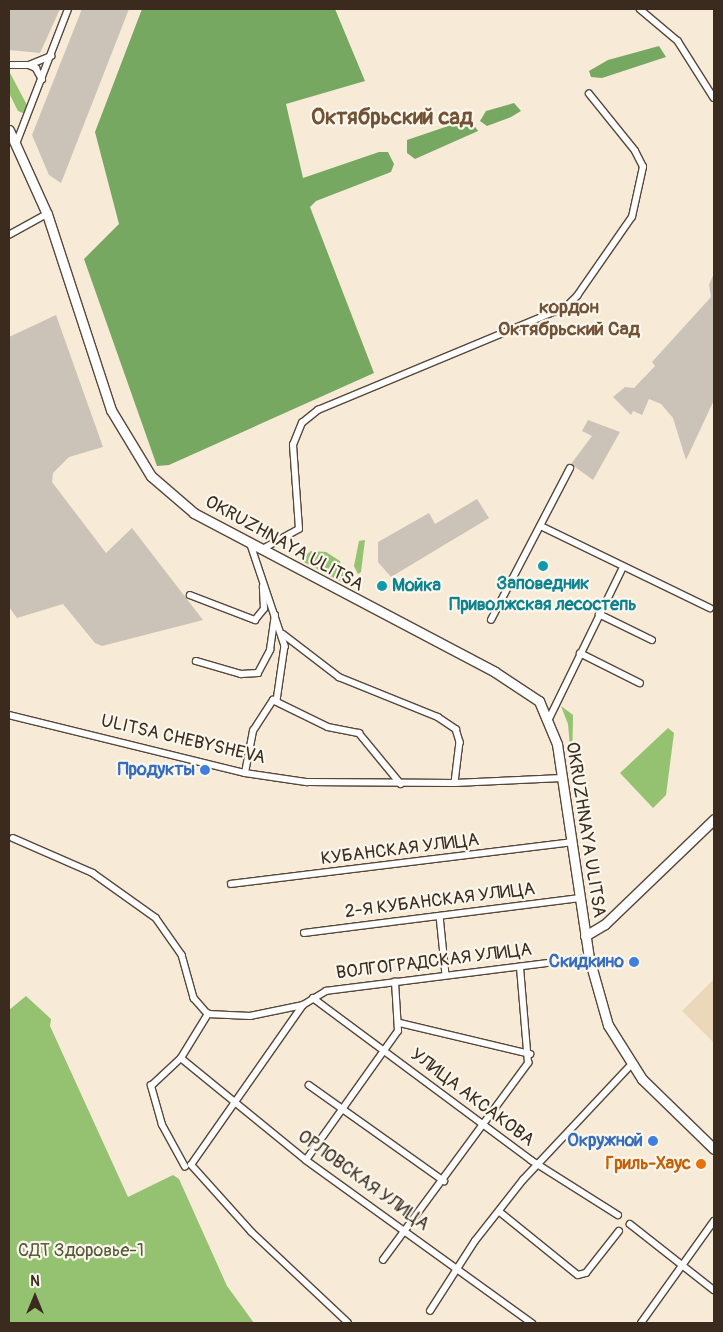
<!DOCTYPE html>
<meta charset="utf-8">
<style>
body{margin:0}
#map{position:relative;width:723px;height:1332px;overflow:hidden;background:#f7ead6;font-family:Pangolin,sans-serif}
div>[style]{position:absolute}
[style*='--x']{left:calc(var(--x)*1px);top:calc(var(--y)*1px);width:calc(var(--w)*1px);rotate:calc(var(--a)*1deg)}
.built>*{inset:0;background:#ebd8ba}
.industrial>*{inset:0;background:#cbc3b8}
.green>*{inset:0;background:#94c270}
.forest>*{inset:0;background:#77a862}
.roads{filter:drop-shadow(1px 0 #57473a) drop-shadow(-1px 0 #57473a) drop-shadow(0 1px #57473a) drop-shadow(0 -1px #57473a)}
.street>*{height:5.5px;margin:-2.75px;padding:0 2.75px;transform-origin:2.75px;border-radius:2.75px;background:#fff}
.secondary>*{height:9px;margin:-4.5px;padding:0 4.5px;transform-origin:4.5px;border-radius:4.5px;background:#fff}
.primary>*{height:9px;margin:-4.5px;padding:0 4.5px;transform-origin:4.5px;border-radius:4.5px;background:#fff}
.dots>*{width:14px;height:14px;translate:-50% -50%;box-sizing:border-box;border:2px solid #fbf7ec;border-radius:50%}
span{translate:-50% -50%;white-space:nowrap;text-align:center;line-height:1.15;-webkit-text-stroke:4.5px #fbf7ec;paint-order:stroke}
.street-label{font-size:18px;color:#3b2a1e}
.culture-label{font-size:18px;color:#0d838f;font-weight:700}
.left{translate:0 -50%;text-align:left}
.shop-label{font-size:18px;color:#366cbe;font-weight:700}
.right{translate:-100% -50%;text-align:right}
.food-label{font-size:18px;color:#c56008;font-weight:700}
.park-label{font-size:18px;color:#565837}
.neighbourhood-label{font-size:19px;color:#725235;font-weight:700}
.district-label{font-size:22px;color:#725235;font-weight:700}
.frame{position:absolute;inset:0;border:10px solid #3b2a1e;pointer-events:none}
.north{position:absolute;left:10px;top:1272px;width:50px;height:50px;-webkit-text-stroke:4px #fbf7ec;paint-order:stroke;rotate:0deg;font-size:14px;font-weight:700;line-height:20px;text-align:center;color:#3b2a1e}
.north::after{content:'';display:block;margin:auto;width:18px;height:22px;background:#3b2a1e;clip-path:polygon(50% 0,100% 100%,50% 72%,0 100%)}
</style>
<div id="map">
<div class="built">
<div style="clip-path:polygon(714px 979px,714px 1043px,682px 1011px)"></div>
</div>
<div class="industrial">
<div style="clip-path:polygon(9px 9px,60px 9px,40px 53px,9px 50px)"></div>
<div style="clip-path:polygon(82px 9px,129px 9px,61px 183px,49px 175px,32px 135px)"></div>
<div style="clip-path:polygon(714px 273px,714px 400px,686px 460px,673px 418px,661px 404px,649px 399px,642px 415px,633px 411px,631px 415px,613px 397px,625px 387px,634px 388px,655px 366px,652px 362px,711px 297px,709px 285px)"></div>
<div style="clip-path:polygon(56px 315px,103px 447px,69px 457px,53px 473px,52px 482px,106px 553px,132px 528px,203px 620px,102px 646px,95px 643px,63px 604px,17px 618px,9px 607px,9px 337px)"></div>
<div style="clip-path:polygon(588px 420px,620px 432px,593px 480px,571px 464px,592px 436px,582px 431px)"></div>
<div style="clip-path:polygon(477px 499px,489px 518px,391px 577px,378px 562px,378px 542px,429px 513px,435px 524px)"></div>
</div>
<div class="green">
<div style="clip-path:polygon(9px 71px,28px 107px,25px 114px,18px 111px,9px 93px)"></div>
<div style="clip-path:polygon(365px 540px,361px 572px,358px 574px,354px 566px,359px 541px)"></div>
<div style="clip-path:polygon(311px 551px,326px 552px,340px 561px,346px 584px,300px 560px)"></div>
<div style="clip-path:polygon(561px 706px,573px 715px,572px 769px,568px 724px)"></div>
<div style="clip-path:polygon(668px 728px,674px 733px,666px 795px,653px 808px,620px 773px)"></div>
<div style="clip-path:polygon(26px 996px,51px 1019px,50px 1026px,128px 1197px,173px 1175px,179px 1179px,227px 1286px,254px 1323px,9px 1323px,9px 1010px)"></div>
</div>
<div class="forest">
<div style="clip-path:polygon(142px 9px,335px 9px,365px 81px,286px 104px,303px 178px,379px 152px,388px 152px,394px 164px,391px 172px,316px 201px,310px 207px,374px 373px,169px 465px,157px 466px,84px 259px,119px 224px,95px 132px)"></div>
<div style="clip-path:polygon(659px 46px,666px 57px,602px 78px,591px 77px,589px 71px,608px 60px)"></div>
<div style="clip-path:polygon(514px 103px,521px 111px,511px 117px,487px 126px,480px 121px,486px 111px)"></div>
<div style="clip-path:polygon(460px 122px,473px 124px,478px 131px,415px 159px,407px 153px,407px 140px)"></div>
</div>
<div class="roads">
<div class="street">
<div style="--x:640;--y:9;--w:50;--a:40.1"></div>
<div style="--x:678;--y:41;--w:67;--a:57.7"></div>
<div style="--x:9;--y:65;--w:20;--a:0"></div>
<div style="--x:29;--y:65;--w:24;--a:-22"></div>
<div style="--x:29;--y:65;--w:8;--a:23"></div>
<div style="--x:36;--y:68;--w:13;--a:61"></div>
<div style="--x:16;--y:144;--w:145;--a:-68.9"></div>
<div style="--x:9;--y:235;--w:43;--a:-28.9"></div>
<div style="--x:541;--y:526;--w:188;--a:25.9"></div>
<div style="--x:251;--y:545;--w:107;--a:71.4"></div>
<div style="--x:285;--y:646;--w:56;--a:98.3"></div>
<div style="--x:261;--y:550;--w:43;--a:-28.9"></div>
<div style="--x:299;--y:529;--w:84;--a:-94.1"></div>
<div style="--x:293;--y:445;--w:24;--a:-68"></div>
<div style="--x:302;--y:423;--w:21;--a:-39"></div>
<div style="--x:318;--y:410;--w:269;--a:-22.6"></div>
<div style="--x:566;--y:307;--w:16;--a:-45"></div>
<div style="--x:577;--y:296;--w:96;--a:-55.2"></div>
<div style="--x:632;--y:217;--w:51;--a:-77.6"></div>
<div style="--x:643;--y:167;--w:18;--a:-117"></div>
<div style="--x:635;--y:151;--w:73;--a:-128.9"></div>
<div style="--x:190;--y:595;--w:70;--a:21"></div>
<div style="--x:255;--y:620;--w:14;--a:-51"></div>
<div style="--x:264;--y:609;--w:22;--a:-93"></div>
<div style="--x:599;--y:614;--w:59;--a:26.1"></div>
<div style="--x:491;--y:620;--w:171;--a:-62.5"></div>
<div style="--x:283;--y:634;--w:71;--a:37.5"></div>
<div style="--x:339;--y:677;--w:107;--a:22"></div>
<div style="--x:438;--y:717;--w:22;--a:34"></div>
<div style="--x:456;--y:729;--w:14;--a:73"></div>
<div style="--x:460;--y:742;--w:41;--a:97"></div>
<div style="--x:580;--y:653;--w:67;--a:26.6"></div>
<div style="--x:196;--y:661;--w:47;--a:16.1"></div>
<div style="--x:241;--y:674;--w:17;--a:-3"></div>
<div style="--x:258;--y:673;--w:26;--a:-62"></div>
<div style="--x:270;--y:650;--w:35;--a:-82"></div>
<div style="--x:9;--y:715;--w:243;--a:13.8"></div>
<div style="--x:245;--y:773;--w:63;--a:8.3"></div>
<div style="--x:307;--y:782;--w:148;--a:0.4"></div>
<div style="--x:455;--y:783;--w:107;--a:-2.7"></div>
<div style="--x:549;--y:719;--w:169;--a:-64"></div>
<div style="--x:245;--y:773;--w:43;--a:-79.2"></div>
<div style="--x:253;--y:731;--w:37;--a:-57"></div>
<div style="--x:273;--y:700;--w:61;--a:26.1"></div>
<div style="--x:328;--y:727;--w:32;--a:11"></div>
<div style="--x:359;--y:733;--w:66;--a:50.5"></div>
<div style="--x:13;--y:838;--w:87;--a:23.6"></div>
<div style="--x:93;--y:873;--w:77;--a:35.5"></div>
<div style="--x:156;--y:918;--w:45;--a:54.9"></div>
<div style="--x:182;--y:955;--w:45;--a:74.4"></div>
<div style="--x:194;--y:998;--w:21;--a:49"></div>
<div style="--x:208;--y:1014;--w:42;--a:2.7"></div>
<div style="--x:250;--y:1016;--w:54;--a:-11.7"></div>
<div style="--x:231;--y:884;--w:344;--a:-7"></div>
<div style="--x:440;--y:916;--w:59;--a:84.2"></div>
<div style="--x:304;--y:933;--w:278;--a:-7.2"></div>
<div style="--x:313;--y:998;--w:272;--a:36.6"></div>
<div style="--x:531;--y:1160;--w:103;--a:32.3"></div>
<div style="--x:400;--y:1023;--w:134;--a:13.4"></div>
<div style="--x:181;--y:1058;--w:161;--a:39.2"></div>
<div style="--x:306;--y:1160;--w:279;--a:35.8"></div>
<div style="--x:309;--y:1085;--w:166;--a:35.4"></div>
<div style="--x:306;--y:1160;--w:158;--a:-54.5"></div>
<div style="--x:398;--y:1031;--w:49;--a:-93.5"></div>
<div style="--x:185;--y:1167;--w:48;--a:-118.7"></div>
<div style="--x:162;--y:1125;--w:41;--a:-105.8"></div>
<div style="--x:151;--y:1086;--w:41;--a:-43"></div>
<div style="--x:181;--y:1058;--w:52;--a:-58.5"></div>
<div style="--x:500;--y:1212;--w:100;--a:38.9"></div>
<div style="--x:578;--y:1275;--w:8;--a:-14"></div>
<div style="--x:586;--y:1273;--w:53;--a:-51.8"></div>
<div style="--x:630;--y:1224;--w:107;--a:38.2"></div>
<div style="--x:383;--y:1260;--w:245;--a:-53.6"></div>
<div style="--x:528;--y:1063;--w:96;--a:-94.8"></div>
<div style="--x:430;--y:1311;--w:83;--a:-57.3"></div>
<div style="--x:475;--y:1241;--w:78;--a:-51.8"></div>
<div style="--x:523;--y:1180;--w:158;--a:-46.8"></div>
<div style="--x:348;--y:1323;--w:132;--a:-136.8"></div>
<div style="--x:252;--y:1233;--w:91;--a:-131.9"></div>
<div style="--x:191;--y:1165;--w:195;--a:-55"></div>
<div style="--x:303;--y:1005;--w:27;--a:-31"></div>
<div style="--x:326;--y:991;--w:265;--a:-7.2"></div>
<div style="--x:641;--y:1323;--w:125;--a:-54.4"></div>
</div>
<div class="secondary">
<div style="--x:585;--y:936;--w:23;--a:-31"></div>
<div style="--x:605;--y:924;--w:151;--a:-43.9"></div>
</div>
<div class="primary">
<div style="--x:9;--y:130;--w:92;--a:65.7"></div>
<div style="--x:47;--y:214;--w:206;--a:71.9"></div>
<div style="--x:111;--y:410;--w:77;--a:58.8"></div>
<div style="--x:151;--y:476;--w:57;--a:40.7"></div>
<div style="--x:194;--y:513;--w:340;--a:27.8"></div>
<div style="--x:495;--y:672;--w:53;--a:33.4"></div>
<div style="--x:539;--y:701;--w:47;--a:67.3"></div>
<div style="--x:557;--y:744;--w:216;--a:81.5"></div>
<div style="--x:589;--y:958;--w:70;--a:74.2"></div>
<div style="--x:608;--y:1025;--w:64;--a:57.8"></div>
<div style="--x:642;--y:1079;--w:100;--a:44.2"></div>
</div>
</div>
<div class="dots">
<div style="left:543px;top:566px;background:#0f9aa8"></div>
<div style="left:382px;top:586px;background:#0f9aa8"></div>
<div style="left:205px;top:770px;background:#3f7fe0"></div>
<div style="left:634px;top:962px;background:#3f7fe0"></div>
<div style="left:653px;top:1141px;background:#3f7fe0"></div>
<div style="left:701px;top:1164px;background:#e8710a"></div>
</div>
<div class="street-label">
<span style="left:284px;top:544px;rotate:29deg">OKRUZHNAYA ULITSA</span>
<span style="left:183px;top:740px;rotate:13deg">ULITSA CHEBYSHEVA</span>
<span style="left:585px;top:830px;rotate:81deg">OKRUZHNAYA ULITSA</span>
<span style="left:400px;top:850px;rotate:-7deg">КУБАНСКАЯ УЛИЦА</span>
<span style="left:440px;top:901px;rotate:-7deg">2-Я КУБАНСКАЯ УЛИЦА</span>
<span style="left:434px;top:962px;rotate:-7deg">ВОЛГОГРАДСКАЯ УЛИЦА</span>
<span style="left:472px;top:1098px;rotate:37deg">УЛИЦА АКСАКОВА</span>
<span style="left:363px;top:1181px;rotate:36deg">ОРЛОВСКАЯ УЛИЦА</span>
</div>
<div class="culture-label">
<span style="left:543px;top:595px">Заповедник<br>Приволжская лесостепь</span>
<span class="left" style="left:392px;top:586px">Мойка</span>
</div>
<div class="shop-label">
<span class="right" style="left:195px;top:770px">Продукты</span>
<span class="right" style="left:624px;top:962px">Скидкино</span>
<span class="right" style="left:643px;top:1141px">Окружной</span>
</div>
<div class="food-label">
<span class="right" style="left:691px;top:1164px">Гриль-Хаус</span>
</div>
<div class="park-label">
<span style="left:81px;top:1251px">СДТ Здоровье-1</span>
</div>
<div class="neighbourhood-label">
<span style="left:569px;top:319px">кордон<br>Октябрьский Сад</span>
</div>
<div class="district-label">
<span style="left:392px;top:118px">Октябрьский сад</span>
</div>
<div class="frame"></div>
<div class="north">N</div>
</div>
